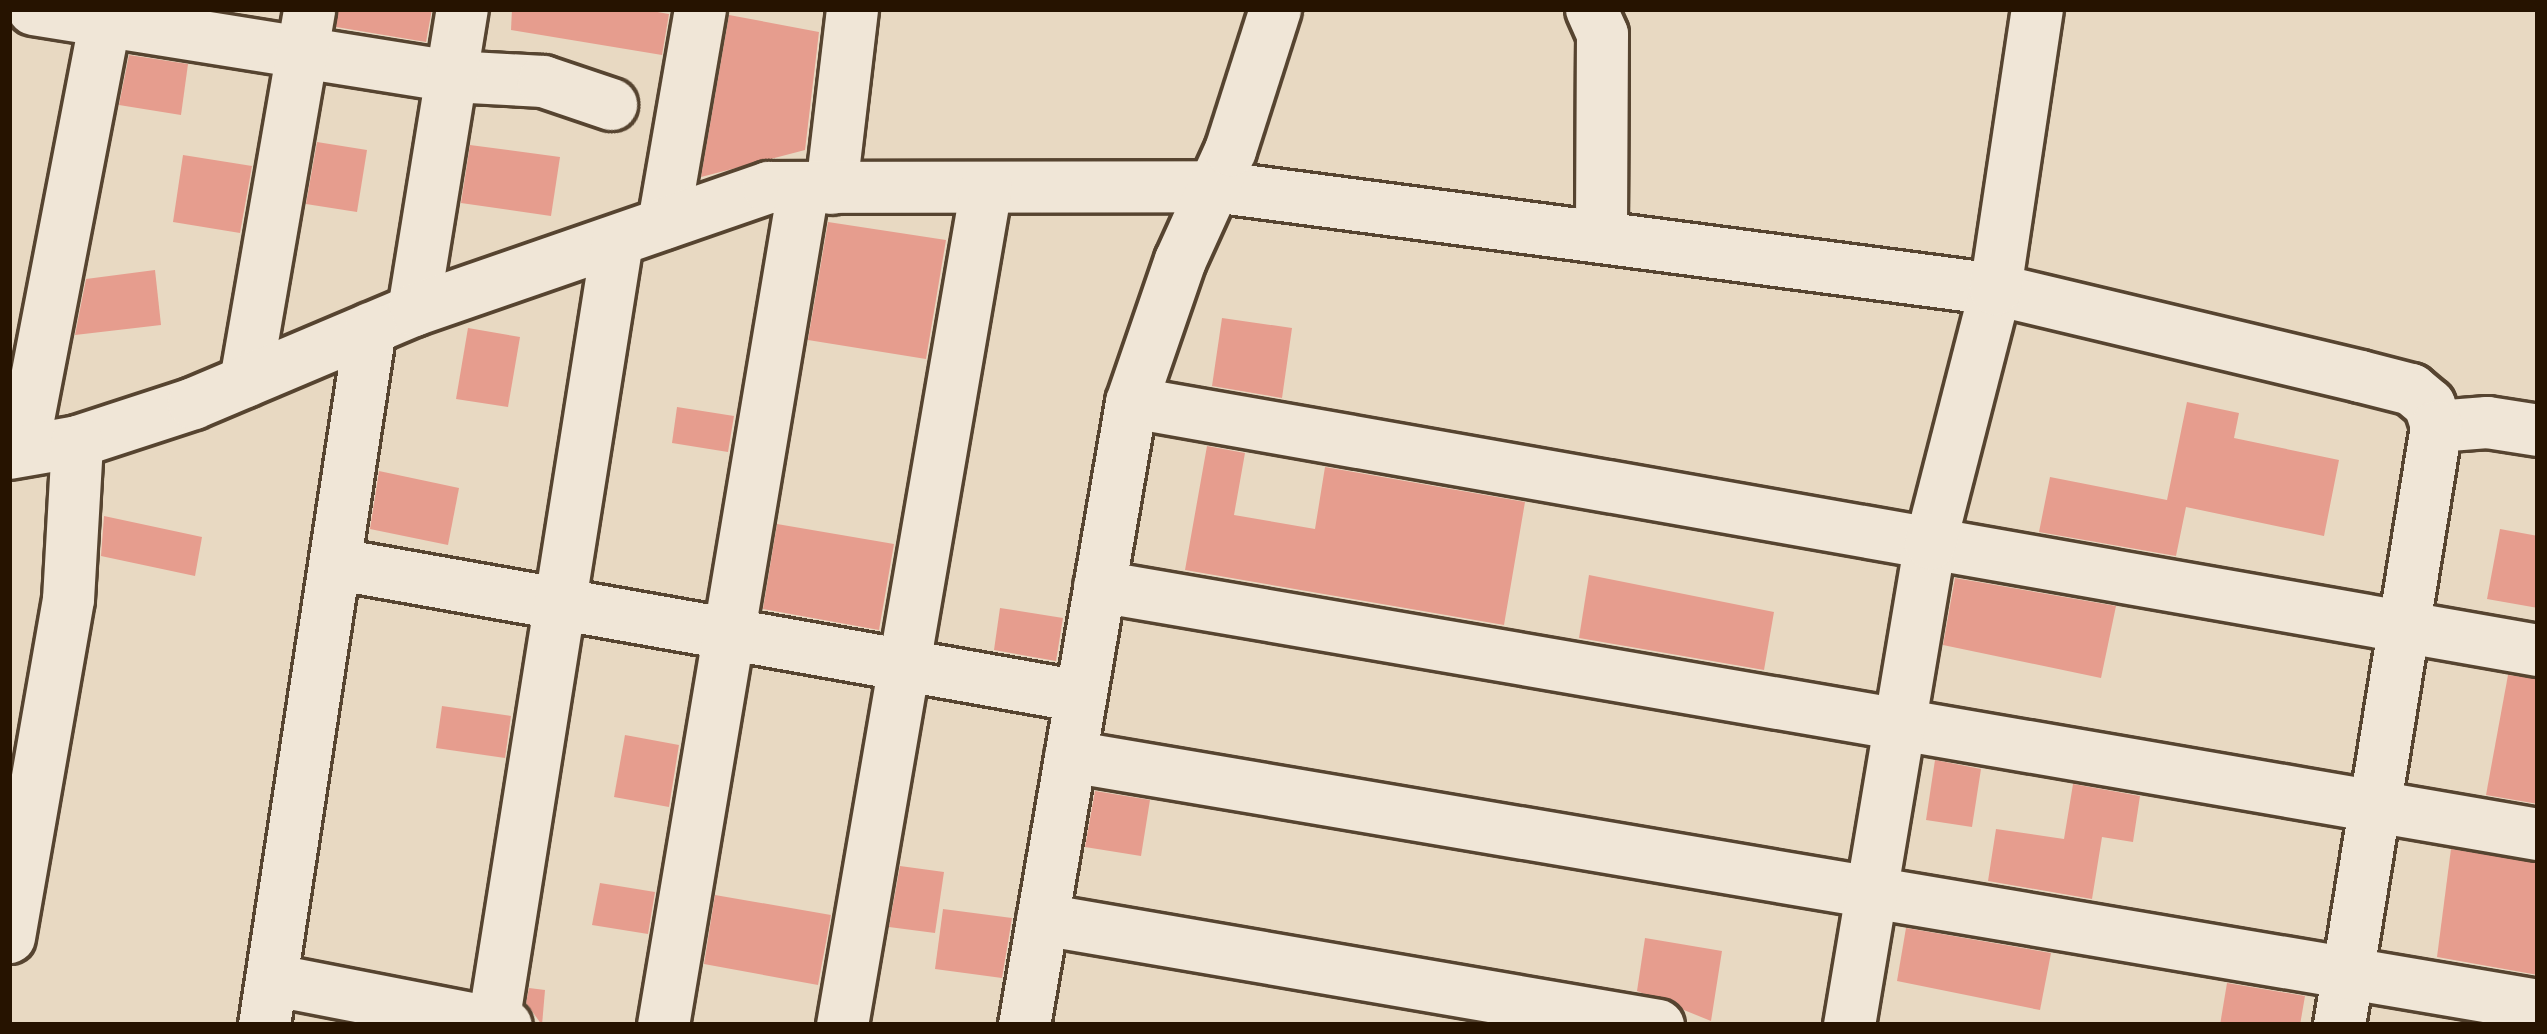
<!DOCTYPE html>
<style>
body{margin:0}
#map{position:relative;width:2547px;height:1034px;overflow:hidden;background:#e8d9c2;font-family:"Libre Bodoni",serif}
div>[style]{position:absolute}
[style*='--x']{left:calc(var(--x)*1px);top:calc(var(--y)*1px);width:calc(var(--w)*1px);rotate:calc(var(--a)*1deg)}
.building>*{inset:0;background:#e69d8e}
.roads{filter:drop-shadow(3px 0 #564430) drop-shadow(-3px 0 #564430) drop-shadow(0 3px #564430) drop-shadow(0 -3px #564430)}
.minor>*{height:51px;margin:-25.5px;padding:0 25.5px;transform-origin:25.5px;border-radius:25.5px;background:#f0e6d7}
span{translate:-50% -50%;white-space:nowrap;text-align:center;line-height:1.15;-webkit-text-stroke:12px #f0e6d7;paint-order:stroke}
.frame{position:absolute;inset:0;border:12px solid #261300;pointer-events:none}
</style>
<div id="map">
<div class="building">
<div style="clip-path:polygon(338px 9px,432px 9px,426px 42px,336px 27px)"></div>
<div style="clip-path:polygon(512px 9px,640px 9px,669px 14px,662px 55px,511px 30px)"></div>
<div style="clip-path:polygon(729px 15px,819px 32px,805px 150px,701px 177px)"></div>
<div style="clip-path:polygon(129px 55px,188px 64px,181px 115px,119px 105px)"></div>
<div style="clip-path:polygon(317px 142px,367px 150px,357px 212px,306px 204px)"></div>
<div style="clip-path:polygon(470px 145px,560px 157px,551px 216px,461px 203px)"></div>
<div style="clip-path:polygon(183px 155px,252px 166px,240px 233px,173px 222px)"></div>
<div style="clip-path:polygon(828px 222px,946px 240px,926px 359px,808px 340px)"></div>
<div style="clip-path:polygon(155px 270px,161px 325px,75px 335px,86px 279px)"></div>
<div style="clip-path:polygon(1222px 318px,1292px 328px,1282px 398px,1212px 386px)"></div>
<div style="clip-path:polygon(468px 328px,520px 337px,508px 407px,456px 399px)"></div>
<div style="clip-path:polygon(2187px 402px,2239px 413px,2234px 438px,2339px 460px,2324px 536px,2186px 507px,2176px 556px,2039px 532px,2050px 477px,2167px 500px)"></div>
<div style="clip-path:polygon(677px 407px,734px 416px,728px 452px,672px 443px)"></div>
<div style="clip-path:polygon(1207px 446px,1245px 453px,1234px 515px,1315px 529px,1325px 467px,1525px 502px,1504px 625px,1185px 570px)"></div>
<div style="clip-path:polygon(379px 471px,459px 488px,448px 545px,370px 529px)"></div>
<div style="clip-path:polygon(104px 516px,202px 537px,195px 576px,101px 556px)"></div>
<div style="clip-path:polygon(777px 524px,894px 544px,879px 630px,763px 609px)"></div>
<div style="clip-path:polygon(2500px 529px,2538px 536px,2538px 608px,2487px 599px)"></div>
<div style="clip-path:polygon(1589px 575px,1774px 612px,1764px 670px,1579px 638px)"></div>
<div style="clip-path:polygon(1955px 578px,2116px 606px,2101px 678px,1943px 645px)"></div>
<div style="clip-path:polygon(1000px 608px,1063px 618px,1056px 661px,994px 650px)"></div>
<div style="clip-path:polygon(2508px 675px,2538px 679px,2538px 804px,2486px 795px)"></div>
<div style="clip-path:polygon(442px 706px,511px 716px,505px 758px,436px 748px)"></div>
<div style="clip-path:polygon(625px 735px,679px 745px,669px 807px,614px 797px)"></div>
<div style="clip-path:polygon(1935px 760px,1981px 769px,1972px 827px,1926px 820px)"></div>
<div style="clip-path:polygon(2073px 784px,2140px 796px,2133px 842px,2102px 837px,2092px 899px,1988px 881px,1996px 829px,2064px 839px)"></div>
<div style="clip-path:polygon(1095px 791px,1150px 800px,1141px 856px,1085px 847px)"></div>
<div style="clip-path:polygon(2451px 849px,2538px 863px,2538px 975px,2437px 957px)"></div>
<div style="clip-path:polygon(900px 866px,944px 872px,935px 933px,889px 927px)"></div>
<div style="clip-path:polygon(600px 883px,655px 892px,648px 934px,592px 925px)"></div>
<div style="clip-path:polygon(715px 895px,831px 915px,818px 985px,704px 964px)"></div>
<div style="clip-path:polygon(943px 909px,1012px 918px,1002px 978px,935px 969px)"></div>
<div style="clip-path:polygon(1906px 928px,2051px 953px,2040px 1010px,1897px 981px)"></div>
<div style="clip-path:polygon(1645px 938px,1722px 951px,1711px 1021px,1637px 991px)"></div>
<div style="clip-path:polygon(2227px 983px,2305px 996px,2300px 1025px,2220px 1025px)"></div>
<div style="clip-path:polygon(529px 988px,545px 990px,542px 1025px,526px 1003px)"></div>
</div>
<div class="roads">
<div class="minor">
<div style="--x:33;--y:9;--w:423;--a:9.1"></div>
<div style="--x:451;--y:76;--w:92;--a:3.1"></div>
<div style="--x:543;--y:81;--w:72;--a:18.7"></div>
<div style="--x:1591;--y:9;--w:27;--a:66"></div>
<div style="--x:1602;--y:34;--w:199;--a:90.3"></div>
<div style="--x:831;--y:188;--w:180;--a:-83.3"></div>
<div style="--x:663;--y:223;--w:217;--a:-80.2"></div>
<div style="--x:413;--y:310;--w:305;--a:-80.8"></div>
<div style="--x:245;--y:381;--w:377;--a:-80.2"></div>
<div style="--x:1131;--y:402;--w:1429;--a:10"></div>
<div style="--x:2436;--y:426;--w:51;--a:-4.5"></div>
<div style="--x:2487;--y:422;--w:52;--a:8.9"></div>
<div style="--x:22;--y:450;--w:449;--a:-79.1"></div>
<div style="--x:9;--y:453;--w:69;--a:-10"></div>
<div style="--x:77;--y:441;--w:122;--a:-18.1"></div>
<div style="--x:193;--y:403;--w:239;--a:-22.9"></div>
<div style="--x:413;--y:310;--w:376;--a:-19.1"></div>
<div style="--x:768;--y:187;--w:445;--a:-0.1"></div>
<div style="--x:1213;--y:186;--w:789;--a:7.5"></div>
<div style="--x:1995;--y:289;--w:375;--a:13.4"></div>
<div style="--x:2360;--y:376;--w:53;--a:14.3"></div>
<div style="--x:2411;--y:389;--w:23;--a:40"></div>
<div style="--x:2429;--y:404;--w:23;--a:72"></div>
<div style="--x:2436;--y:426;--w:607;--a:99.2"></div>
<div style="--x:338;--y:564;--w:754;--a:10.09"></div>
<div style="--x:1099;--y:586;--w:1460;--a:9.78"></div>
<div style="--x:1070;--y:756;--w:1489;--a:9.63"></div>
<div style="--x:1042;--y:919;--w:625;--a:9.76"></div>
<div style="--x:9;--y:937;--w:343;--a:-80.1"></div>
<div style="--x:68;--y:599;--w:158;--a:-86.7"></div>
<div style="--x:275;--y:980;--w:235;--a:11"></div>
<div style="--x:493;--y:1023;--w:792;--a:-80.99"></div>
<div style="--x:264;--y:1025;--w:705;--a:-81.35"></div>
<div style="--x:663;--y:1025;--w:849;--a:-80.5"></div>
<div style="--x:842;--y:1025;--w:850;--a:-80.25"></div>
<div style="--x:1024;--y:1025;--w:632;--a:-80.25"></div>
<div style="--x:1131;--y:402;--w:150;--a:-71"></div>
<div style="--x:1180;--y:260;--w:121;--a:-65.6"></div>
<div style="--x:1230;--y:150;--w:148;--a:-72.3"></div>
<div style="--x:1849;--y:1025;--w:489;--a:-80.5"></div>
<div style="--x:1930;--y:543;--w:262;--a:-75.6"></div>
<div style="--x:1995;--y:289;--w:283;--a:-81.5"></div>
</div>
</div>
<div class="frame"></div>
</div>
